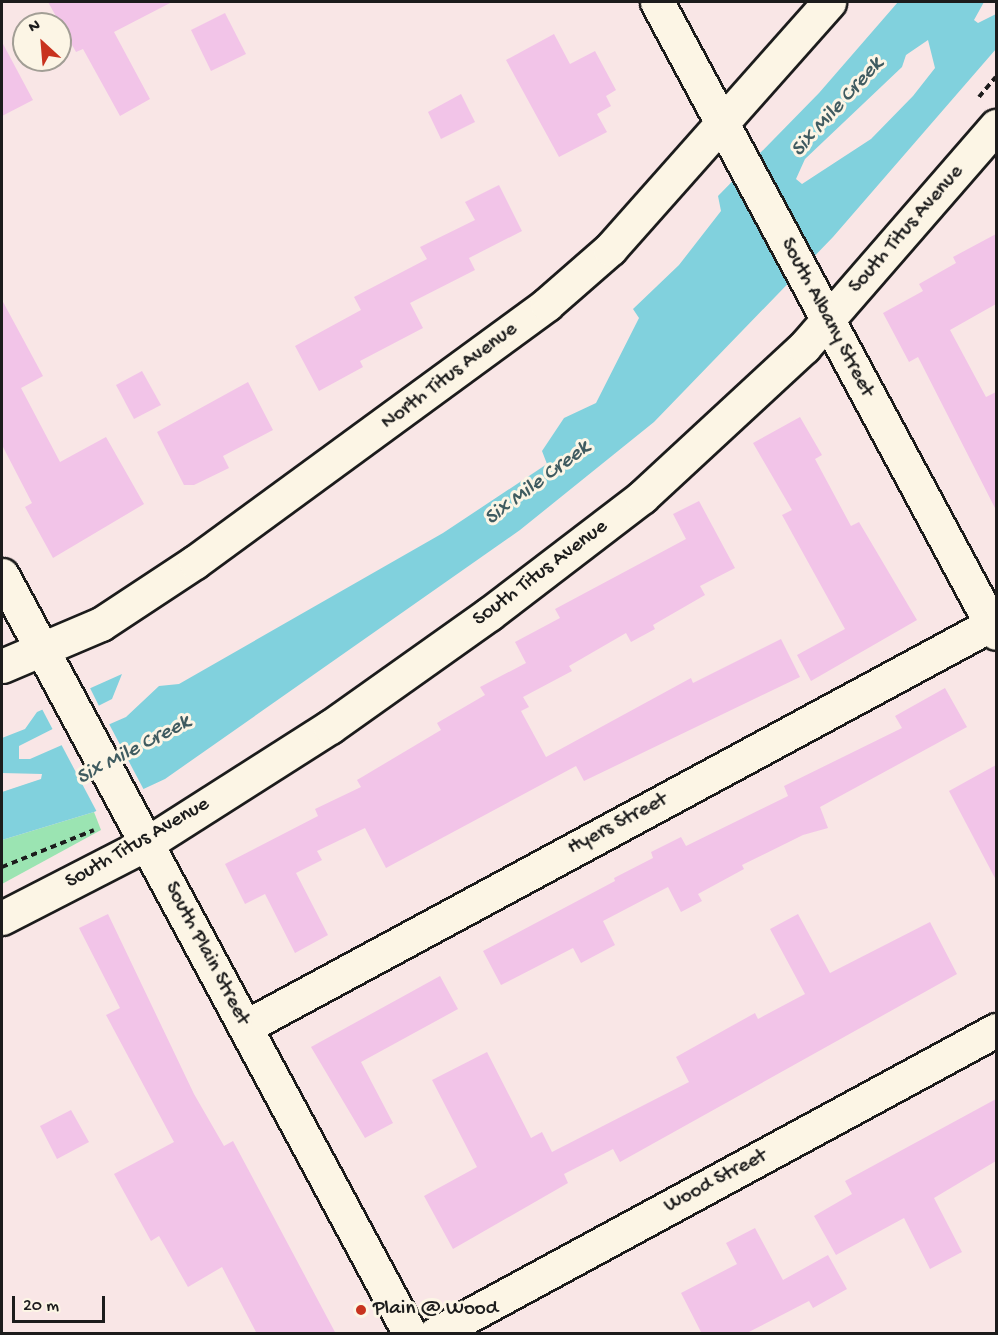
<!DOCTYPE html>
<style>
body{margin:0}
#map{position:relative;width:998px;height:1335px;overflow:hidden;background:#f9e6e6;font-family:"Gochi Hand",sans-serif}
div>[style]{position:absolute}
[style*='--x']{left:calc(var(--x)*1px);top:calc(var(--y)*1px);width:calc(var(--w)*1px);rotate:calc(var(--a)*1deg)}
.green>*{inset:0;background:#9be4b2}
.water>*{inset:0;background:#81d1dd}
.pier>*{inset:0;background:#f9e6e6}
.building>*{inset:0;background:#f2c4e8}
.path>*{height:4px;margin-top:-2px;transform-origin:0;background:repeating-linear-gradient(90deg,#1c1c1c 0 6px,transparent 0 10.5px)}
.roads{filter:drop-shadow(2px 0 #1c1c1c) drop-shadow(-2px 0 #1c1c1c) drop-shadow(0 2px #1c1c1c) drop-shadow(0 -2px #1c1c1c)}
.minor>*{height:33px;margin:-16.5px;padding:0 16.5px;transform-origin:16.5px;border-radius:16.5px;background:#fcf5e5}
.tertiary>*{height:33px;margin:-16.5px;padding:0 16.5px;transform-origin:16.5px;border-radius:16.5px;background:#fcf5e5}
.dots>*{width:16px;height:16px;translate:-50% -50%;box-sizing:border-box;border:3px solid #fcf5e5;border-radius:50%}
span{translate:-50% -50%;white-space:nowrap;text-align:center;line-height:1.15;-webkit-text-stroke:6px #fcf5e5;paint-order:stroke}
.street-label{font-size:21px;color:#1c1c1c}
.poi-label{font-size:21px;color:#1c1c1c}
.left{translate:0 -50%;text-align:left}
.water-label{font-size:22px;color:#3f5b60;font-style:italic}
.frame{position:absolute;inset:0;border:3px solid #1c1c1c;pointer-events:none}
.north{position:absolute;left:12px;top:12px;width:60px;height:60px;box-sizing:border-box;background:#fcf5e5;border:2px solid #a29e95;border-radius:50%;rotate:334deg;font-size:16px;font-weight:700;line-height:24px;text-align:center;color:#1c1c1c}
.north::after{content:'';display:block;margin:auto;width:21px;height:27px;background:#c8321e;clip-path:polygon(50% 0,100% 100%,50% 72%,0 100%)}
.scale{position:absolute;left:12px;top:1296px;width:93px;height:27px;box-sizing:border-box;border:3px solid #1c1c1c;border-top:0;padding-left:8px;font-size:18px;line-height:21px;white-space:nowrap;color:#1c1c1c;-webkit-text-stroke:4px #fcf5e5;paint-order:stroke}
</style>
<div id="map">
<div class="green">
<div style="clip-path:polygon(94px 812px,101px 830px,2px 884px,2px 840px)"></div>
</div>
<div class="water">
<div style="clip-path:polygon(evenodd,898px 2px,984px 2px,974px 20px,978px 23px,996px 14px,996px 49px,833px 237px,654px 422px,520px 530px,165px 779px,94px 812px,2px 840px,2px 792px,41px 779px,42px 774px,2px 773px,2px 738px,25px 729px,37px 712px,122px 674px,112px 699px,19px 746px,19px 759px,30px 759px,126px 717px,159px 686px,179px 684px,443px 533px,547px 464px,542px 451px,564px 418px,596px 403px,639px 318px,633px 309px,679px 265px,721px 211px,718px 196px,819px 93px,898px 2px,928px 40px,935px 68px,913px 96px,871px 139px,802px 184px,796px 179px,805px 159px,902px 67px,906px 55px,928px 40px)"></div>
</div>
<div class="pier">
<div style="clip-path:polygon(89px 686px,100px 708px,53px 730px,41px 707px)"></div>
<div style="clip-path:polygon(108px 722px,145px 792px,98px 814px,61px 744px)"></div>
</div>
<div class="building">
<div style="clip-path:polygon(48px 2px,172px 2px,114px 32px,150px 99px,120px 116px,83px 49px,76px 52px)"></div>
<div style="clip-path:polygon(225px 13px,246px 54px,211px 71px,191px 30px)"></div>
<div style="clip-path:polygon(554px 34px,570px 64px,595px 51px,616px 90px,606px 96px,611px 106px,597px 114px,607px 132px,559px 157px,506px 60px)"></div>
<div style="clip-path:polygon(2px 42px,33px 100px,2px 116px)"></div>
<div style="clip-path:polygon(461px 94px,475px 122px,441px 139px,428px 112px)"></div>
<div style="clip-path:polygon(499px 185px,522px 231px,469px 258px,475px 270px,410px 303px,423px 328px,360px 361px,363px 367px,319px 391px,295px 346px,361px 310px,354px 297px,427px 259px,420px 247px,475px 220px,465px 202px)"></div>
<div style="clip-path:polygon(996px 234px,996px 304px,950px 330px,986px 397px,996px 392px,996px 510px,918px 357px,909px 362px,883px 313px,923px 291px,919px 284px,956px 263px,953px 257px)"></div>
<div style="clip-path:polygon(2px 300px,43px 376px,21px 388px,60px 462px,106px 437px,144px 504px,53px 558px,25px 507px,32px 503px,2px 445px)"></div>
<div style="clip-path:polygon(142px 371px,161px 405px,134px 419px,116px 385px)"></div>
<div style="clip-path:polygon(248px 382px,273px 430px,223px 456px,229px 468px,194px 485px,184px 485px,157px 432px)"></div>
<div style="clip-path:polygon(800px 417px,822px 455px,815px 459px,851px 526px,859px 522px,917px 620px,811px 681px,797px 655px,845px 629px,782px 515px,792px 510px,753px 443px)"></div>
<div style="clip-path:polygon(699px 501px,735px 568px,700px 586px,705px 595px,653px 625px,655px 629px,631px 642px,626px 633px,569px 666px,572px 671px,523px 697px,529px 707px,521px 711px,546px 757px,691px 678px,693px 683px,781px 639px,800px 677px,584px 781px,576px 766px,386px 868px,365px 828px,317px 851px,322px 860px,296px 873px,328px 935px,295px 953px,265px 894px,245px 904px,225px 864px,318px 816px,315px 809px,361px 787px,357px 780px,441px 730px,437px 723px,485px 695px,480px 687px,526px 663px,515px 642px,560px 618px,555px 609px,686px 539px,673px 514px)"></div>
<div style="clip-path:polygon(945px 688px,967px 727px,820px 807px,828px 828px,803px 835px,742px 865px,744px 869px,698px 894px,702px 901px,681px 912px,668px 887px,603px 921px,615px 945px,581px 963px,573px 948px,501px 985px,483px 951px,615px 881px,614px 878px,653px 858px,651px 852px,681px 837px,686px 846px,788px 796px,784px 786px,902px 728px,895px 716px)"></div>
<div style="clip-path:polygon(996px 765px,996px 880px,949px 791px)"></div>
<div style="clip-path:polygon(108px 914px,194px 1094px,224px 1146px,233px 1141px,336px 1334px,257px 1334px,222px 1267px,188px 1287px,159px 1236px,151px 1241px,114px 1174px,174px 1142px,106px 1015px,120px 1008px,79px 928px)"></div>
<div style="clip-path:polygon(798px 914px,830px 973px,930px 922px,957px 974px,620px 1162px,613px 1149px,564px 1174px,568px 1183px,453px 1249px,424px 1196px,477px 1167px,432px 1080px,487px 1052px,531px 1138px,542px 1132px,552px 1152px,689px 1082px,676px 1057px,755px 1013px,758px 1019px,805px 994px,770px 929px)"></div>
<div style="clip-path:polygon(440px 976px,458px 1009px,361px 1062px,393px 1123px,365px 1138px,311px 1047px)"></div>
<div style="clip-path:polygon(996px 1099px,996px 1161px,934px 1198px,962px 1252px,930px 1269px,904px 1218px,836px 1255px,814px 1216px,852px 1194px,845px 1181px)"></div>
<div style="clip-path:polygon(71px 1110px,89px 1142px,57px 1159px,40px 1126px)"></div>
<div style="clip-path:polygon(755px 1228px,783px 1280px,828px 1255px,847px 1289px,813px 1308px,809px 1301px,745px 1334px,702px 1334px,681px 1293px,737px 1264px,726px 1243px)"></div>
</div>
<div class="path">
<div style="--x:979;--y:97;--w:26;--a:-50"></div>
<div style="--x:2;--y:867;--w:99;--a:-21.9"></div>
</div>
<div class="roads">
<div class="minor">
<div style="--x:2;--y:666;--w:108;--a:-23"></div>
<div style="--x:101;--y:624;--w:113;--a:-33.4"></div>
<div style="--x:195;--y:562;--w:436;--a:-36.2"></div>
<div style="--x:547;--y:304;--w:84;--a:-41.1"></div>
<div style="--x:610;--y:249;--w:330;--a:-48.4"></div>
<div style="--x:2;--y:918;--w:162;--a:-27.2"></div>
<div style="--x:146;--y:844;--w:218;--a:-32.5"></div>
<div style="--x:330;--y:727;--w:195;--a:-35.4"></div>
<div style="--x:489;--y:614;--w:193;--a:-37.4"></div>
<div style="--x:642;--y:497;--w:221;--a:-42.8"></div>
<div style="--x:804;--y:347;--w:293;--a:-49"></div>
<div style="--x:245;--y:1027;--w:849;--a:-28.35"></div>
<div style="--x:435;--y:1334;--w:638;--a:-28.45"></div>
</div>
<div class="tertiary">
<div style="--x:657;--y:2;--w:716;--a:61.75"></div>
<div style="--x:2;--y:575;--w:862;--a:61.74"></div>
</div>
</div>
<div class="dots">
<div style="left:361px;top:1310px;background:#c8321e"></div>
</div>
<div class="street-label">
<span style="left:907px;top:230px;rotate:-49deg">South Titus Avenue</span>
<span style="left:826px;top:318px;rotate:62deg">South Albany Street</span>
<span style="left:450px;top:377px;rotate:-37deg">North Titus Avenue</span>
<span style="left:541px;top:574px;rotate:-37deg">South Titus Avenue</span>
<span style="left:618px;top:825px;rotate:-28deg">Hyers Street</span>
<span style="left:138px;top:844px;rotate:-30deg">South Titus Avenue</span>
<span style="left:206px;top:954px;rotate:62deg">South Plain Street</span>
<span style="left:716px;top:1182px;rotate:-28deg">Wood Street</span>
</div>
<div class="poi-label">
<span class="left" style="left:373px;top:1310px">Plain @ Wood</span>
</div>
<div class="water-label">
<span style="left:838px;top:108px;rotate:-48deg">Six Mile Creek</span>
<span style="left:538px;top:484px;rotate:-37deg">Six Mile Creek</span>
<span style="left:134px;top:751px;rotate:-28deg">Six Mile Creek</span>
</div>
<div class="frame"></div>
<div class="north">N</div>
<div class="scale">20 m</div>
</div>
